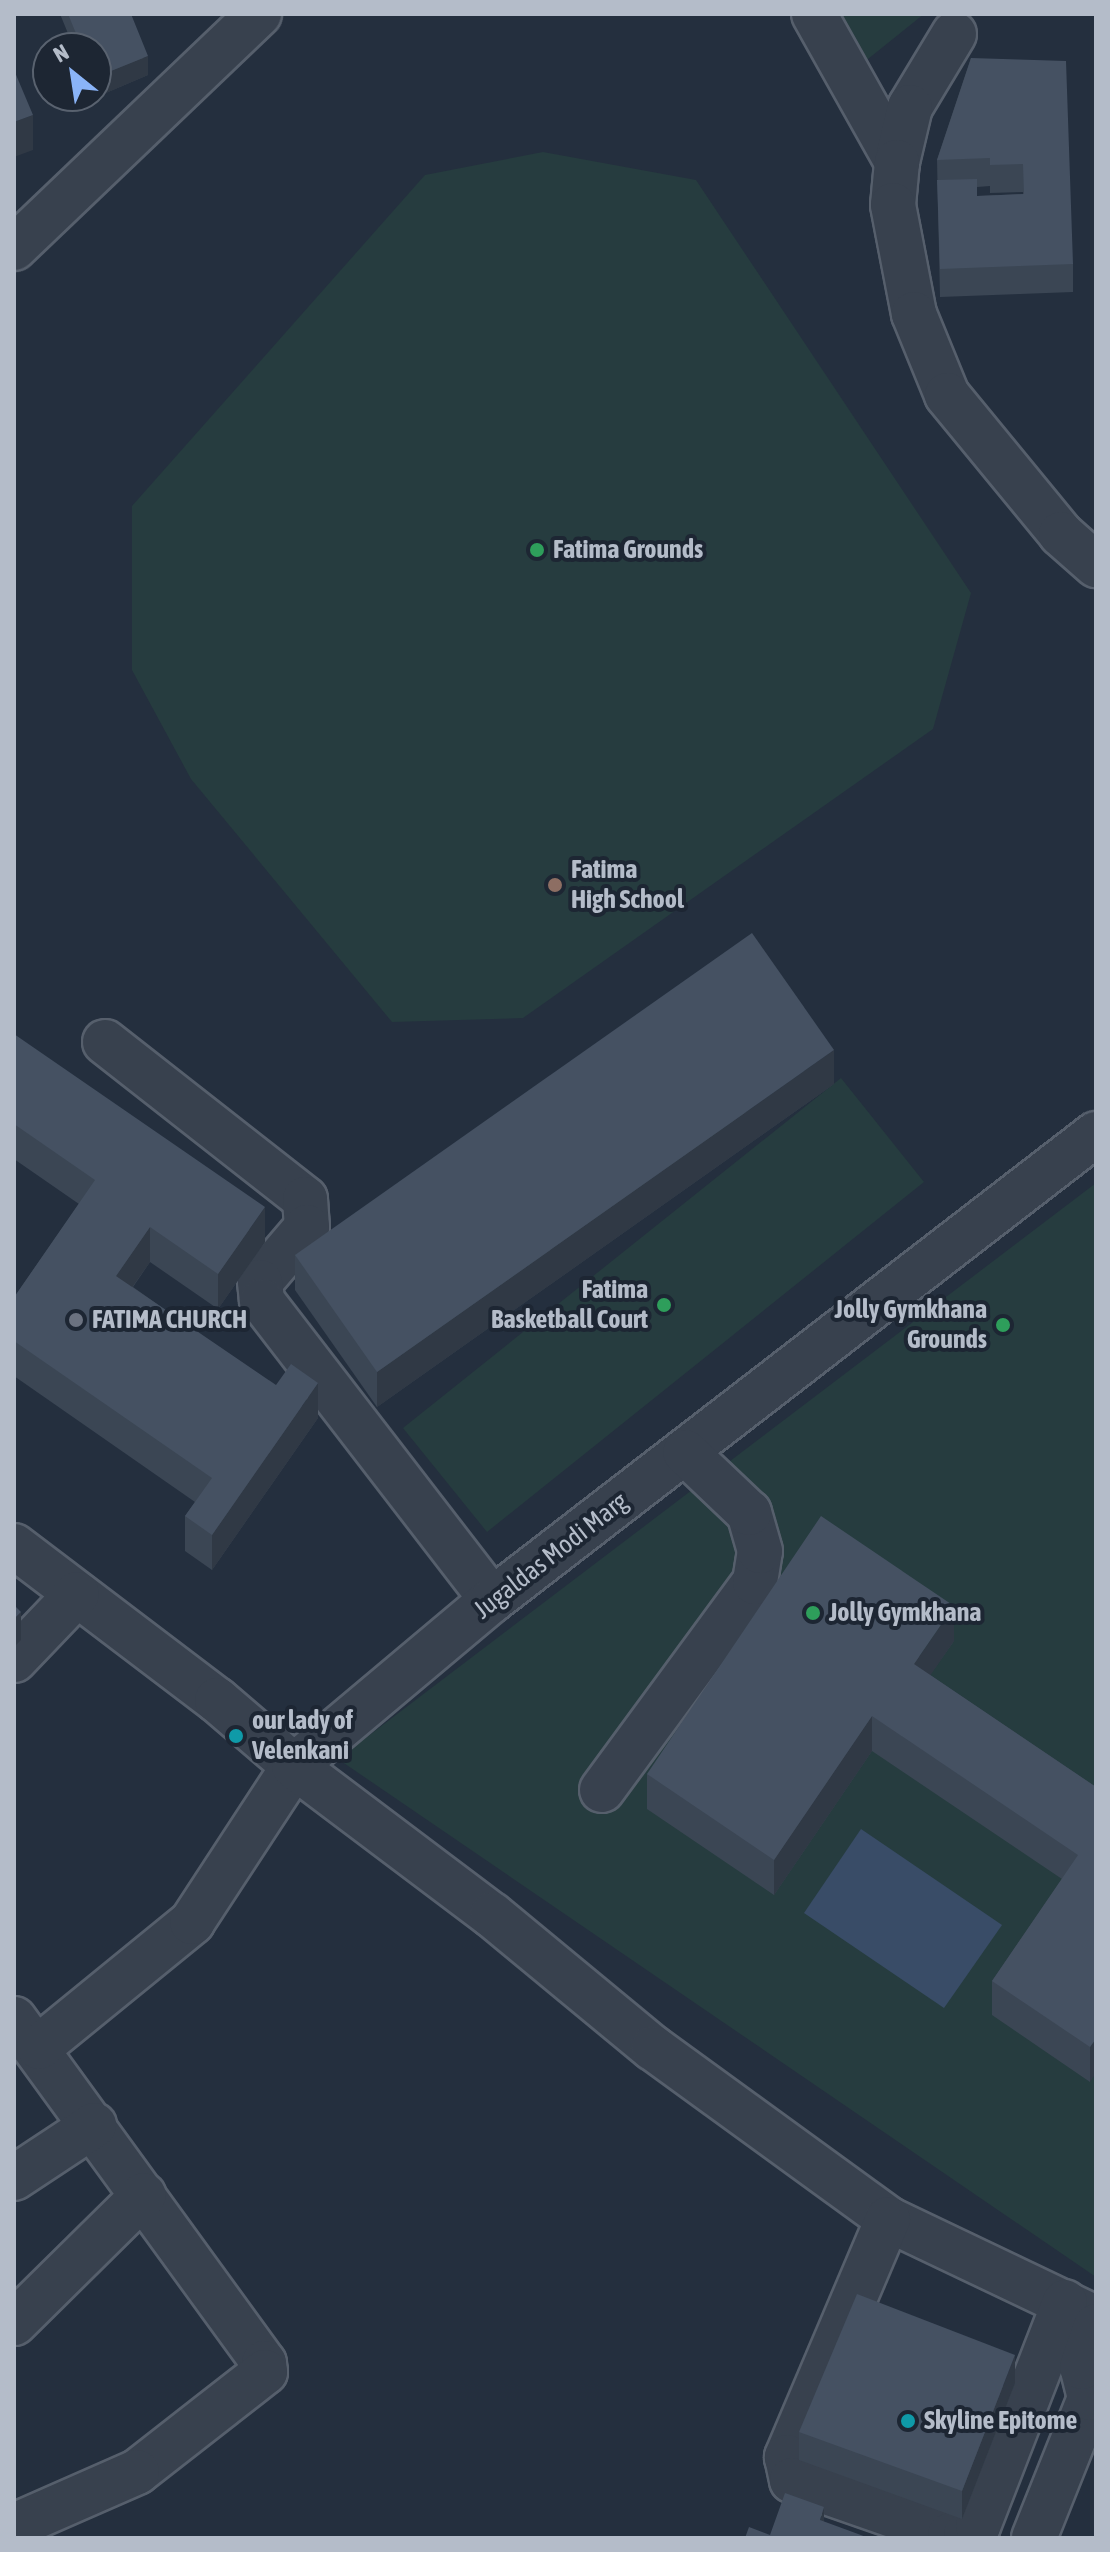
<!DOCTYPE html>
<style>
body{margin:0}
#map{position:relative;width:1110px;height:2552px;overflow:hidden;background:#242f3e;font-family:"Asap Condensed",sans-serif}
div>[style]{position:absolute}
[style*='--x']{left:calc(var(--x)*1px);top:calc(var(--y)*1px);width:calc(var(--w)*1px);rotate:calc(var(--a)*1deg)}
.green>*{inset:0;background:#263c3f}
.water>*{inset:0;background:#394c67}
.roads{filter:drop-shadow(2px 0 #565f6c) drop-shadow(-2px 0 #565f6c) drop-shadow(0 2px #565f6c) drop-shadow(0 -2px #565f6c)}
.minor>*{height:44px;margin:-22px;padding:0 22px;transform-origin:22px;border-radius:22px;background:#38414e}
.wall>*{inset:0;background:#3b4654}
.shaded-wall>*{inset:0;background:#303945}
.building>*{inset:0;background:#455162}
.dots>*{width:22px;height:22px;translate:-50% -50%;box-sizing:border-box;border:4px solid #1d2633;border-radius:50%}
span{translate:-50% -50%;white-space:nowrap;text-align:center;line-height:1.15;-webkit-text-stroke:8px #1d2633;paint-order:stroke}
.poi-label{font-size:26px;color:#b4bcc9;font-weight:700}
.left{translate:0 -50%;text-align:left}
.right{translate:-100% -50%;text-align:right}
.street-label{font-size:26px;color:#b4bcc9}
.frame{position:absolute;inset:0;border:16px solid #b4bcc9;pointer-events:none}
.north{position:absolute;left:32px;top:32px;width:80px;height:80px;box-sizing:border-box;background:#1d2633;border:2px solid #59626f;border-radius:50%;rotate:330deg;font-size:22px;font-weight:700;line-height:32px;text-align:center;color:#b4bcc9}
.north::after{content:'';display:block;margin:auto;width:28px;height:36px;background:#8ab4f8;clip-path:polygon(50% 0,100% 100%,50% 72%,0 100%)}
</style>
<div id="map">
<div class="green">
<div style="clip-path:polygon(814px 14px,924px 14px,858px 67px)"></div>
<div style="clip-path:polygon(543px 152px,696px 180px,971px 593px,933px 729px,523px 1018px,392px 1022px,191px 779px,132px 670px,132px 506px,425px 175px)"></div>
<div style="clip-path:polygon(841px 1078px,924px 1182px,487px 1532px,403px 1428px)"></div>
<div style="clip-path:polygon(1096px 1183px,1096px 2277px,338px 1759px)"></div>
</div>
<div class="water">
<div style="clip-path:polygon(861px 1829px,1002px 1925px,944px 2008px,804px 1913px)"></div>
</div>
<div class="roads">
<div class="minor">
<div style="--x:814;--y:14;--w:170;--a:60.7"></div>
<div style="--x:954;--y:34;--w:85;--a:121.1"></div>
<div style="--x:910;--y:107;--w:57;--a:103.3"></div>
<div style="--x:897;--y:162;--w:43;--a:95.3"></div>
<div style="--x:893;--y:205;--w:111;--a:79.1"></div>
<div style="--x:914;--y:314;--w:87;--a:67.8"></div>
<div style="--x:947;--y:395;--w:180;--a:50.6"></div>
<div style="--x:1061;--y:534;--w:47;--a:41.5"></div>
<div style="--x:14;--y:248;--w:339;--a:-43.7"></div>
<div style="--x:105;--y:1042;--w:254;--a:38.1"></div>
<div style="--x:305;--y:1199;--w:28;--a:86"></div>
<div style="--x:307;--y:1227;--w:72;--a:130.5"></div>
<div style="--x:260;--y:1282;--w:19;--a:84"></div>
<div style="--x:262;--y:1301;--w:377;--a:52.4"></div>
<div style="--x:14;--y:1546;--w:255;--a:37.2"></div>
<div style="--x:217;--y:1700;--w:101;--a:40.6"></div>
<div style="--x:294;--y:1766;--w:258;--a:-40"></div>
<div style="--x:492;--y:1600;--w:763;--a:-37.65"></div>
<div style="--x:14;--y:1660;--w:91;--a:-46.3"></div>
<div style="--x:602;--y:1790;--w:258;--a:-53.7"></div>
<div style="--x:755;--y:1582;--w:31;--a:-81"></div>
<div style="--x:760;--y:1551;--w:40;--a:-106"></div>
<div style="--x:749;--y:1513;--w:88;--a:-136.4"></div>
<div style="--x:14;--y:2019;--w:425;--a:54"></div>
<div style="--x:264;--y:2363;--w:9;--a:84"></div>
<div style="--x:265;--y:2372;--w:162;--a:142"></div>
<div style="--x:137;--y:2472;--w:134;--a:156.3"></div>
<div style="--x:39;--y:2047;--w:198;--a:-39.2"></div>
<div style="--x:192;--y:1922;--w:186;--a:-56.8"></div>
<div style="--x:294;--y:1766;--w:248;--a:37"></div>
<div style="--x:492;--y:1915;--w:209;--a:39.6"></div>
<div style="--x:653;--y:2048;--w:291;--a:36"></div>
<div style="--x:888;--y:2219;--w:230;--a:25.5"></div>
<div style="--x:14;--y:2178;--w:96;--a:-33.5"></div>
<div style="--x:888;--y:2219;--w:259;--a:113"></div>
<div style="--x:787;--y:2457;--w:24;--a:78"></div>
<div style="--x:792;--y:2480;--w:167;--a:19.2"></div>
<div style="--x:950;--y:2535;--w:16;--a:0"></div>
<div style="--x:966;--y:2535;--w:15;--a:-37"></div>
<div style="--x:978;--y:2526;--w:240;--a:-68.8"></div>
<div style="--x:14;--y:2323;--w:182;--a:-44.6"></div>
<div style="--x:1034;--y:2538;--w:151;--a:-68.2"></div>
<div style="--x:1090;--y:2398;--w:32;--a:-104"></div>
<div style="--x:1082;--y:2367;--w:43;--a:-71.1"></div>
</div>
</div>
<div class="wall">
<div style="clip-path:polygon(60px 14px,131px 14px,148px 75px,94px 98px,94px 96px,96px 96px,96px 48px,74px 48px)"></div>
<div style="clip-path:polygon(evenodd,971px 58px,1073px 264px,1073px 292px,940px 297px,937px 160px,971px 58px,990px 186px,990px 193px,1023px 192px,1023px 194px,977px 196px,977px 187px,990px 186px)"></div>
<div style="clip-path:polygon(14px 1034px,265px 1242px,218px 1309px,150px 1262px,133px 1287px,318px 1418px,212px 1570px,185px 1551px,185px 1516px,195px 1502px,14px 1376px,14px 1295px,15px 1296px,79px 1204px,14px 1159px)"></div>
<div style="clip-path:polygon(834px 1084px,377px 1407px,295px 1290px,295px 1255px)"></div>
<div style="clip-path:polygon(954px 1641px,930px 1675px,1096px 1787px,1090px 2082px,992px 2015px,992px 1981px,1062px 1879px,872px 1751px,774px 1895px,647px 1809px,647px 1774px)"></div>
<div style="clip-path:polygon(1015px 2383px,962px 2519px,799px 2460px,799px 2432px)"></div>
</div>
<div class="shaded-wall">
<div style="clip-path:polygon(148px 56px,148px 75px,94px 98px,94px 96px,96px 96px,96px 77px)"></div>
<div style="clip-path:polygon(33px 115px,33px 150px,14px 157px,14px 122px)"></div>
<div style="clip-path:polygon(834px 1050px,834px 1084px,377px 1407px,377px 1372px)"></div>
<div style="clip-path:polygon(265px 1207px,265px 1242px,218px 1309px,218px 1274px)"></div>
<div style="clip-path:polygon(150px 1227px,150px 1262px,116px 1310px,116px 1276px)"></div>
<div style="clip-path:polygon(318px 1383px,318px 1418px,212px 1570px,212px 1535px)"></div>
<div style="clip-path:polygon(954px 1606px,954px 1641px,914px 1699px,914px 1664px)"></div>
<div style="clip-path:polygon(21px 1612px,21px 1640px,14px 1647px,14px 1619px)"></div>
<div style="clip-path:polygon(872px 1716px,872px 1751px,774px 1895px,774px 1860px)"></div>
<div style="clip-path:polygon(1096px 2039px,1096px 2073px,1090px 2082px,1090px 2047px)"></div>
<div style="clip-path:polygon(1015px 2355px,1015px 2383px,962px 2519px,962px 2491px)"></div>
<div style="clip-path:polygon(824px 2507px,824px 2538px,820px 2520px)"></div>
</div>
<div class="building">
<div style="clip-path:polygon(68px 14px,131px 14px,148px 56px,96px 77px,96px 48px,82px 48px)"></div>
<div style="clip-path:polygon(971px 58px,1066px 61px,1073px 264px,940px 269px,937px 180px,977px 179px,977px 196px,1024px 194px,1023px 164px,990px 165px,990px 158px,937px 160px)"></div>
<div style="clip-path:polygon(14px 70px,33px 115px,14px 122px)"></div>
<div style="clip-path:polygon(752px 933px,834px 1050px,377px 1372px,295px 1255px)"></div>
<div style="clip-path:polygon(14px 1034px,265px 1207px,218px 1274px,150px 1227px,116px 1276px,276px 1385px,291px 1364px,318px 1383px,212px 1535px,185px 1516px,212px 1478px,14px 1341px,14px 1295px,15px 1296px,95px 1180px,14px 1124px)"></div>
<div style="clip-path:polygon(821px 1516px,954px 1606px,914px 1664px,1096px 1787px,1096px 2039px,1090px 2047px,992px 1981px,1078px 1855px,872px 1716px,774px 1860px,647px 1774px)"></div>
<div style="clip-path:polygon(14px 1605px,21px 1612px,14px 1619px)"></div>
<div style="clip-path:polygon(857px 2294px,1015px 2355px,962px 2491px,799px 2432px)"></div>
<div style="clip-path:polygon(785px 2493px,824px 2507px,820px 2520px,869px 2538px,745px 2538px,749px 2527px,770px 2535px)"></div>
</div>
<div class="dots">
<div style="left:537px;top:550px;background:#2e9e5b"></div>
<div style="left:555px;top:885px;background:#8d6e63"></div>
<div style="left:664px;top:1305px;background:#2e9e5b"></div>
<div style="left:76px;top:1320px;background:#6b7280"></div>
<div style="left:1003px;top:1325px;background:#2e9e5b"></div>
<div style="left:813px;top:1613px;background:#2e9e5b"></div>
<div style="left:236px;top:1736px;background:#0f9aa8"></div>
<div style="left:908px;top:2421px;background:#0f9aa8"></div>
</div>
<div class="poi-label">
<span class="left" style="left:553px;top:550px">Fatima Grounds</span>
<span class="left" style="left:571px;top:885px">Fatima<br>High School</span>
<span class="right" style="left:648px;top:1305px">Fatima<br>Basketball Court</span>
<span class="right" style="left:987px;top:1325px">Jolly Gymkhana<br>Grounds</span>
<span class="left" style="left:92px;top:1320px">FATIMA CHURCH</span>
<span class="left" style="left:829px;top:1613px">Jolly Gymkhana</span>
<span class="left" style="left:252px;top:1736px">our lady of<br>Velenkani</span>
<span class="left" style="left:924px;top:2421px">Skyline Epitome</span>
</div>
<div class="street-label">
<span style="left:551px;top:1556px;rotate:-38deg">Jugaldas Modi Marg</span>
</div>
<div class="frame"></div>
<div class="north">N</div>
</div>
